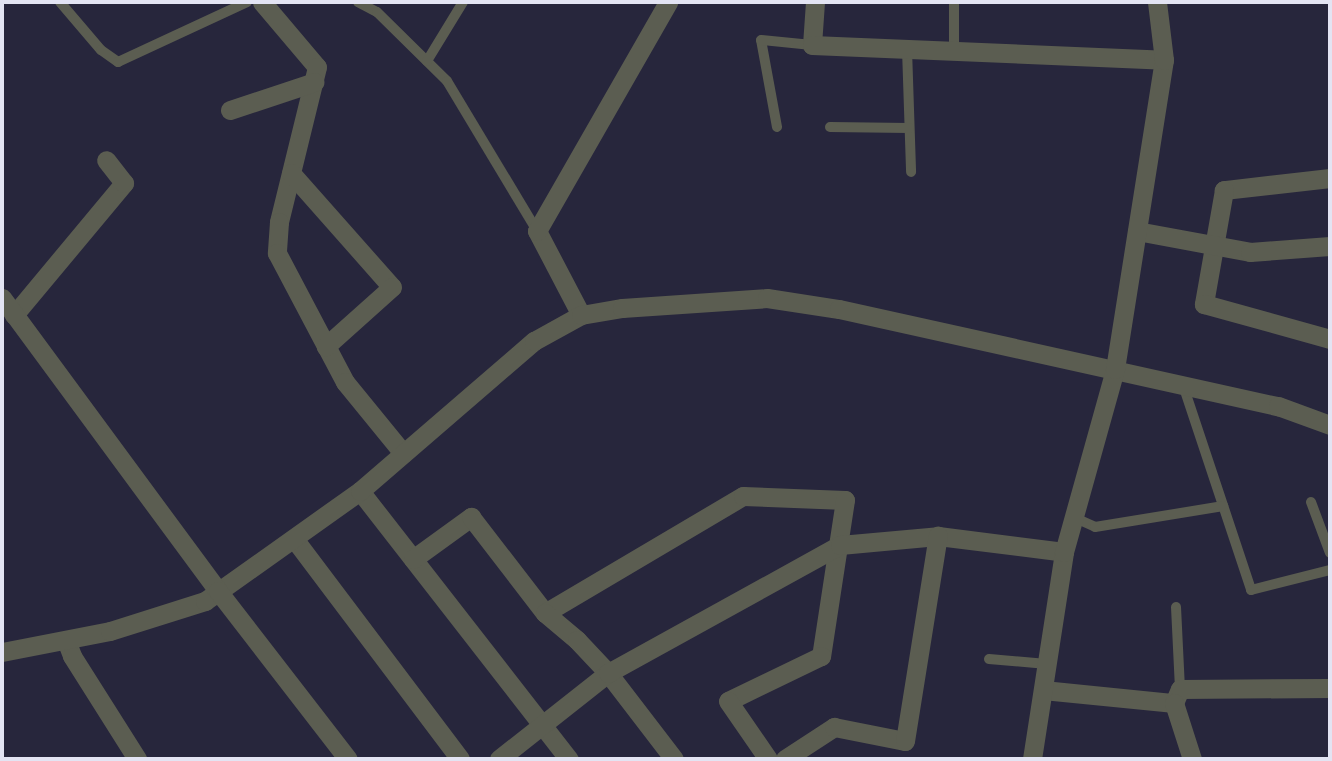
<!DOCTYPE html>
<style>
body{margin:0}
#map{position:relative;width:1332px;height:761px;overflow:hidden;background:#27263c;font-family:Poppins,sans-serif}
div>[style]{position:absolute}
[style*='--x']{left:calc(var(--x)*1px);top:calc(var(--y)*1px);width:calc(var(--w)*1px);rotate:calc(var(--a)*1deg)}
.service>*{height:10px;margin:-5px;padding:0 5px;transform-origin:5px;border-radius:5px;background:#5b5d51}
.minor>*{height:19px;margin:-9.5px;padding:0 9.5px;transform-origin:9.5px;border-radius:9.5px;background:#5b5d51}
.tertiary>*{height:19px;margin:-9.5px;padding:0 9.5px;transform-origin:9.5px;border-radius:9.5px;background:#5b5d51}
span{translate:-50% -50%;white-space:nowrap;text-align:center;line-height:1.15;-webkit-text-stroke:5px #1d1c32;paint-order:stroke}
.frame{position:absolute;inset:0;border:4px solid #e3e4f3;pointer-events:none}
</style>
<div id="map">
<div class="service">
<div style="--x:60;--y:2;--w:63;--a:49.5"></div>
<div style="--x:101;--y:50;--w:21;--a:35"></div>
<div style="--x:118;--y:62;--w:142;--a:-24.9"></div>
<div style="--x:358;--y:2;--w:21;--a:28"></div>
<div style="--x:377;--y:12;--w:98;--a:44.6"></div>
<div style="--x:447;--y:81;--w:175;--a:59"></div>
<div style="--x:907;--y:49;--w:123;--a:88.1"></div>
<div style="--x:954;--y:51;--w:49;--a:-90"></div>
<div style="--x:427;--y:61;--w:69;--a:-58.6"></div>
<div style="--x:777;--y:127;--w:88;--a:-100.4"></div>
<div style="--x:761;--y:40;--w:51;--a:5.6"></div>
<div style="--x:830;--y:127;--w:79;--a:0.7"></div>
<div style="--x:1183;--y:385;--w:216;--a:71.6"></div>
<div style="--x:1251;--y:590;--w:81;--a:-14.2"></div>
<div style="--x:1311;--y:502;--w:54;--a:69.6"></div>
<div style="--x:1073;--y:517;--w:24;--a:24"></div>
<div style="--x:1095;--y:527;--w:130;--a:-9.3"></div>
<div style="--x:1176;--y:607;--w:82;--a:87.2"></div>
<div style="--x:989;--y:659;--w:58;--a:4.9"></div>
</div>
<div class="minor">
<div style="--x:262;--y:2;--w:85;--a:49.8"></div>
<div style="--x:317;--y:67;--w:160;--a:103.8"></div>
<div style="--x:279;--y:222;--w:31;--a:94"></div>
<div style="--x:277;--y:253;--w:146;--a:62.2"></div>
<div style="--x:345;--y:382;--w:92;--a:50.8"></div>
<div style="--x:815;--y:2;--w:43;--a:94"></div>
<div style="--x:812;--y:45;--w:352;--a:2.4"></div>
<div style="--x:230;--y:110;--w:89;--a:-18.4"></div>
<div style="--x:291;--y:173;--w:152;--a:48.5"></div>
<div style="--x:392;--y:287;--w:89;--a:138.2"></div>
<div style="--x:1330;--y:178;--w:107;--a:173.5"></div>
<div style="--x:1224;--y:190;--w:116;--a:100"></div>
<div style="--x:1204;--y:304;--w:131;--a:15.5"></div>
<div style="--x:1137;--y:231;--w:115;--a:10.5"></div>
<div style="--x:1250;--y:252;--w:80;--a:-4.3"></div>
<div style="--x:14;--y:315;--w:172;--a:-50.2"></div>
<div style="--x:124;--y:183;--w:29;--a:-128"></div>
<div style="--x:581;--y:315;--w:95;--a:-117.6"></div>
<div style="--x:537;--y:231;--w:264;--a:-60.2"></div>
<div style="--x:360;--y:491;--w:340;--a:52.1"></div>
<div style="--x:295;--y:540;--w:274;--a:53"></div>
<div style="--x:413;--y:559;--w:72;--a:-35.9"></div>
<div style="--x:471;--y:517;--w:121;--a:52.4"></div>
<div style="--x:545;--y:613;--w:230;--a:-30.6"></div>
<div style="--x:743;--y:496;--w:102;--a:2.2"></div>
<div style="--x:845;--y:500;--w:158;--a:98.7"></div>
<div style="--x:821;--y:656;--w:103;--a:154.2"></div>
<div style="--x:728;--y:701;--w:70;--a:55.4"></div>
<div style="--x:545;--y:613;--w:42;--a:40.2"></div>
<div style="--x:577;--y:640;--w:45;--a:46.8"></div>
<div style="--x:608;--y:673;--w:108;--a:52.5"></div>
<div style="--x:66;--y:640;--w:17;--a:69"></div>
<div style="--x:72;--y:656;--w:122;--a:57.7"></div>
<div style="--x:2;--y:652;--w:110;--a:-11"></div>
<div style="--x:110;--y:631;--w:100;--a:-17.5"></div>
<div style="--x:205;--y:601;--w:190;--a:-35.4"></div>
<div style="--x:360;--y:491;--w:230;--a:-40.8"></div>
<div style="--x:534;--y:341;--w:54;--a:-29"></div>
<div style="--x:581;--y:315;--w:42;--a:-9.7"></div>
<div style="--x:622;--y:308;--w:145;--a:-3.9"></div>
<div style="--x:767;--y:298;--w:73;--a:8.7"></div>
<div style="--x:839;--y:309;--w:450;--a:12.5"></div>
<div style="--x:1278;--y:406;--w:55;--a:20.1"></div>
<div style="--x:1043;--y:690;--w:132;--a:5.7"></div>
<div style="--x:1174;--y:703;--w:15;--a:-67"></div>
<div style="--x:1180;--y:689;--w:150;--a:-0.4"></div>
<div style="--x:1174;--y:703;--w:59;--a:72.2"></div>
<div style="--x:499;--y:759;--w:139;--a:-38.3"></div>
<div style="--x:608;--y:673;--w:265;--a:-28.9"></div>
<div style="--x:840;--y:545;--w:98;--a:-5.2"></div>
<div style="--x:938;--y:536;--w:127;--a:7.2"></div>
<div style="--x:785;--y:759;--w:59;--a:-33.1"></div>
<div style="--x:834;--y:727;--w:72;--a:11.2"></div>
<div style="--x:905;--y:741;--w:208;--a:-80.9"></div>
<div style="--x:1032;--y:759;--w:209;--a:-81.2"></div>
<div style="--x:1064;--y:552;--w:190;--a:-74.4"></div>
<div style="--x:1115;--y:369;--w:313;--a:-81"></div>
<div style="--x:1164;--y:60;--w:58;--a:-96.9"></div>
</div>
<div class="tertiary">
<div style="--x:2;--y:298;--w:364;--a:53.6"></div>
<div style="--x:218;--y:591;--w:212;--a:52.3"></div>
</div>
<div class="frame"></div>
</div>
